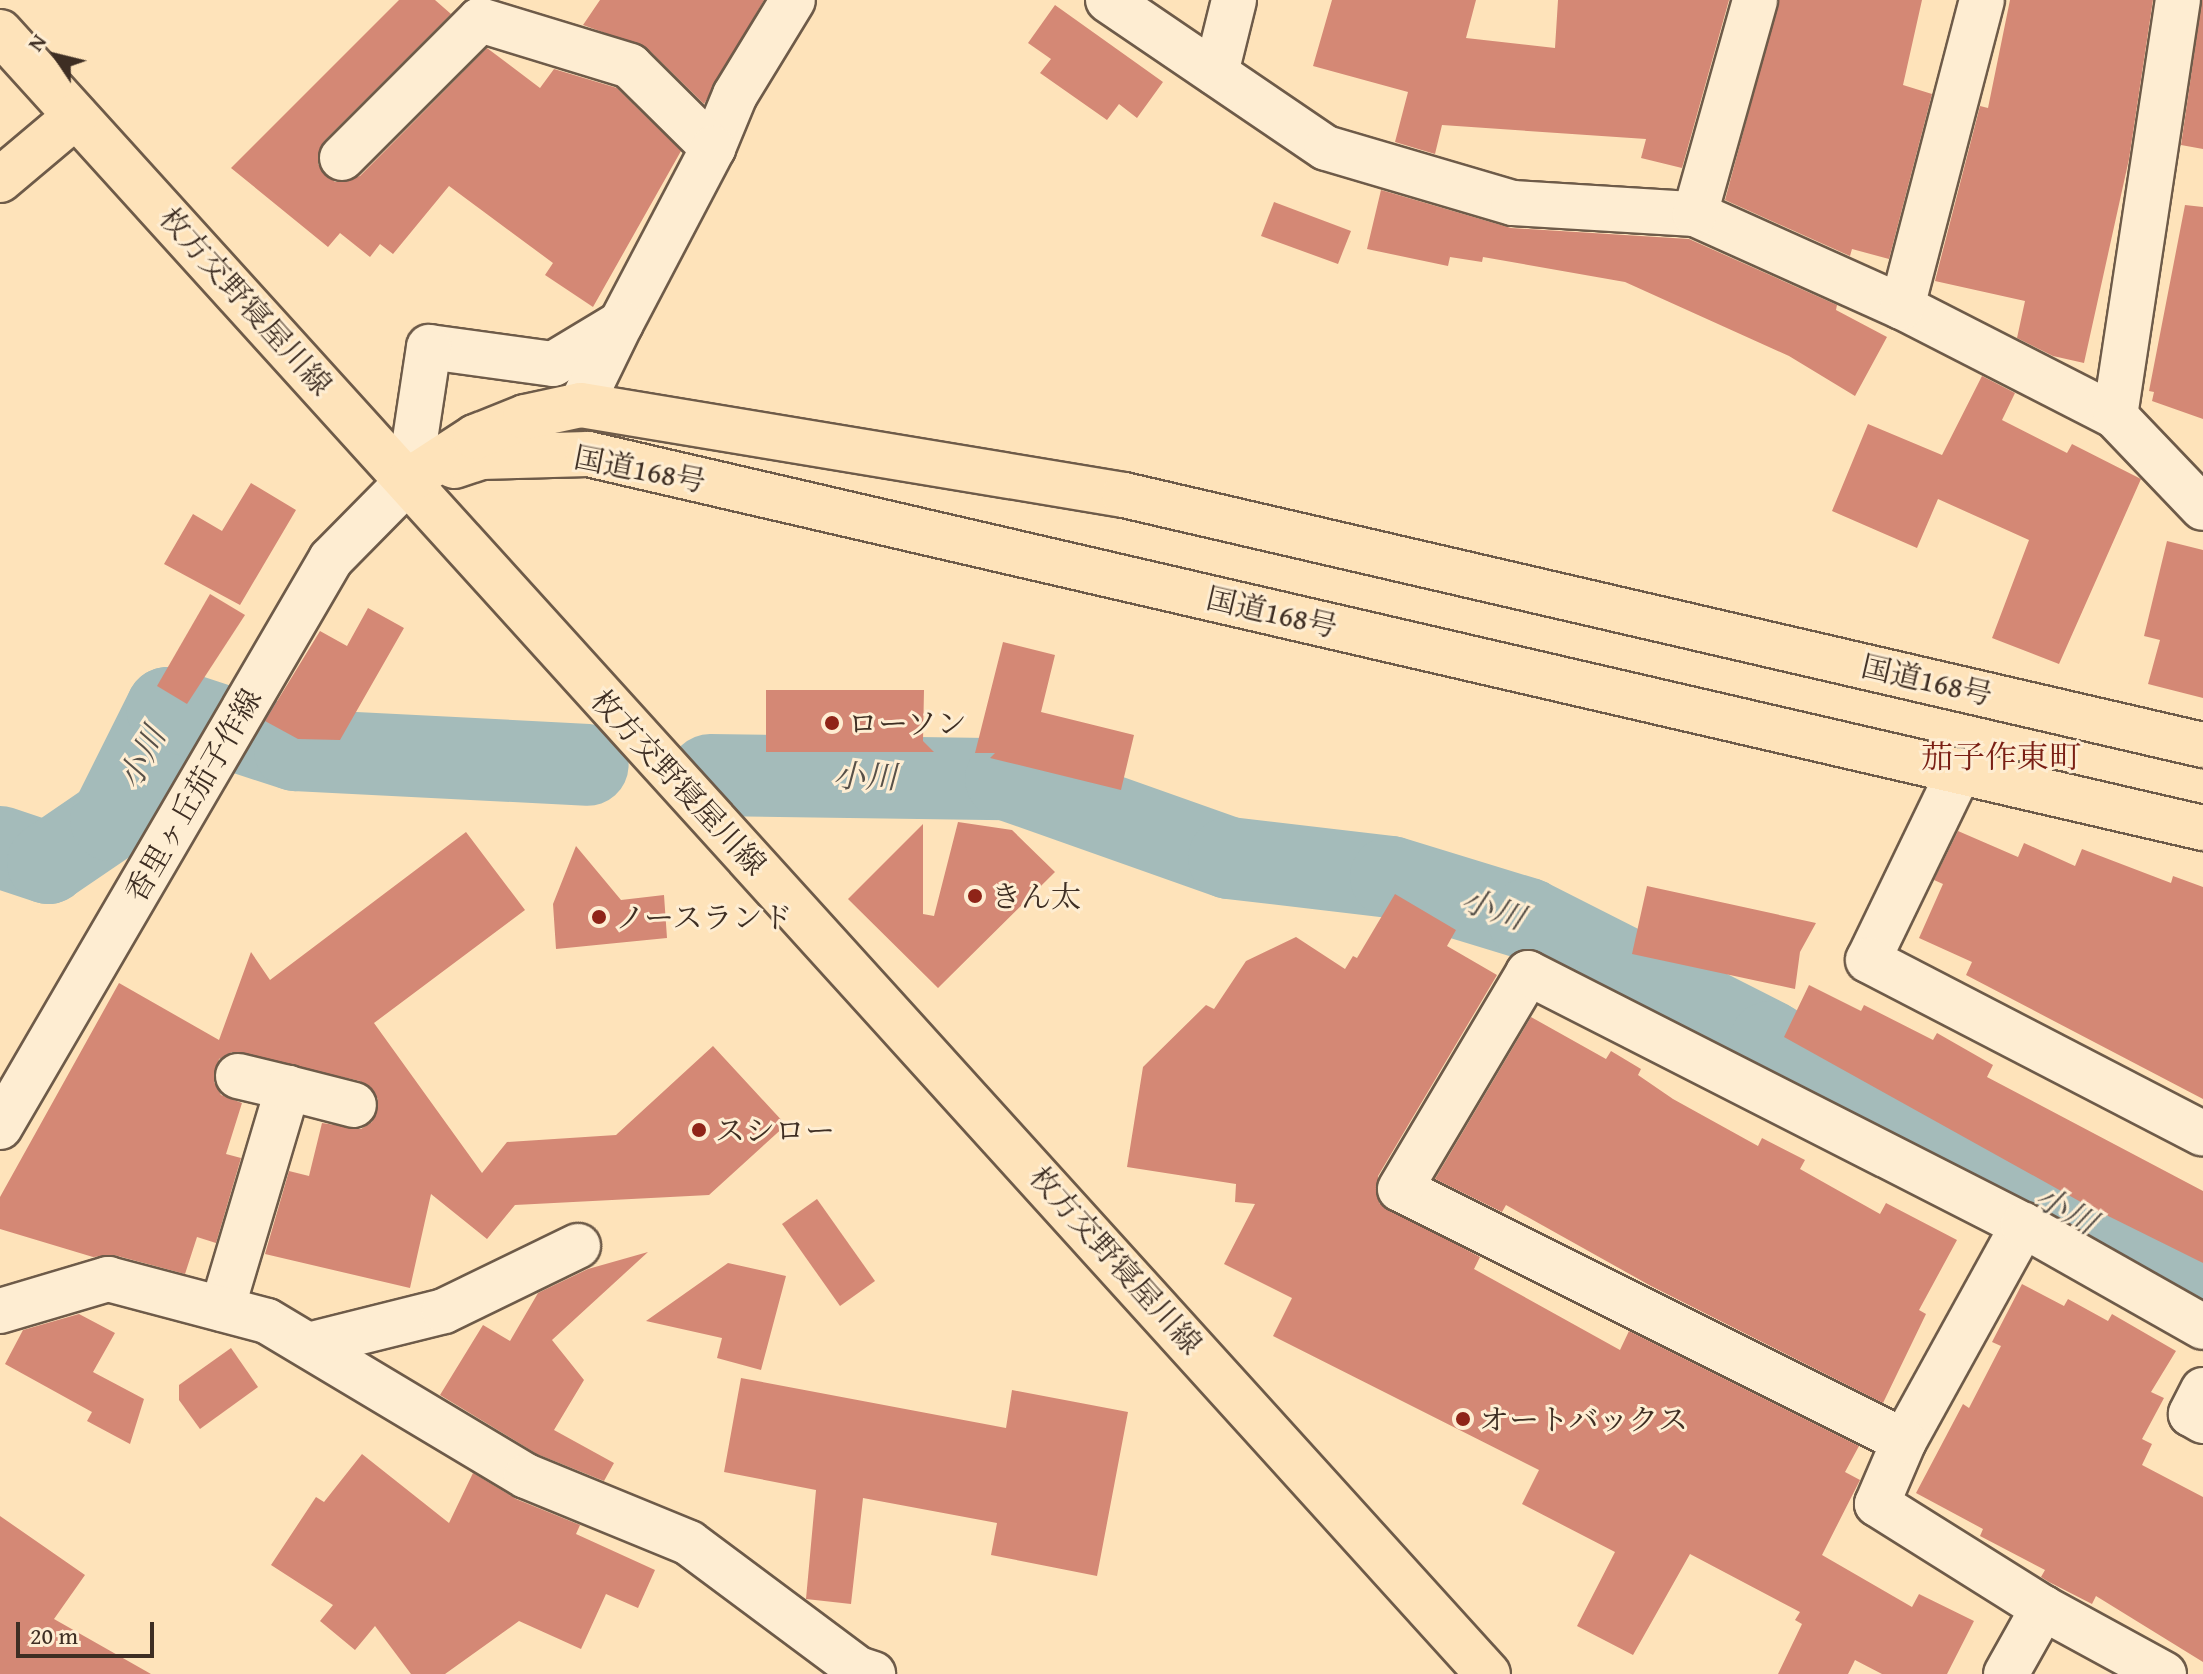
<!DOCTYPE html>
<meta charset="utf-8">
<style>
body{margin:0}
#map{position:relative;width:2203px;height:1674px;overflow:hidden;background:#fee3ba;font-family:"Gentium Book Plus","Noto Serif JP",serif}
div>[style]{position:absolute}
[style*='--x']{left:calc(var(--x)*1px);top:calc(var(--y)*1px);width:calc(var(--w)*1px);rotate:calc(var(--a)*1deg)}
.river>*{height:82px;margin:-41px;padding:0 41px;transform-origin:41px;border-radius:41px;background:#a4bbba}
.building>*{inset:0;background:#d48875}
.roads{filter:drop-shadow(2px 0 #6e5b49) drop-shadow(-2px 0 #6e5b49) drop-shadow(0 2px #6e5b49) drop-shadow(0 -2px #6e5b49)}
.minor>*{height:44px;margin:-22px;padding:0 22px;transform-origin:22px;border-radius:22px;background:#feedd2}
.tertiary>*{height:44px;margin:-22px;padding:0 22px;transform-origin:22px;border-radius:22px;background:#feedd2}
.primary>*{height:44px;margin:-22px;padding:0 22px;transform-origin:22px;border-radius:22px;background:#fee3ba}
.trunk>*{height:44px;margin:-22px;padding:0 22px;transform-origin:22px;border-radius:22px;background:#fee3ba}
.dots>*{width:22px;height:22px;translate:-50% -50%;box-sizing:border-box;border:4px solid #feedd2;border-radius:50%}
span{translate:-50% -50%;white-space:nowrap;text-align:center;line-height:1.15;-webkit-text-stroke:6px #feedd2;paint-order:stroke}
.street-label{font-size:30px;color:#3e2e23}
.poi-label{font-size:30px;color:#3e2e23}
.left{translate:0 -50%;text-align:left}
.neighbourhood-label{font-size:32px;color:#7a1f14}
.water-label{font-size:32px;color:#585149;font-style:italic}
.north{position:absolute;left:16px;top:16px;width:80px;height:80px;-webkit-text-stroke:6px #feedd2;paint-order:stroke;rotate:305deg;font-size:22px;font-weight:700;line-height:32px;text-align:center;color:#3e2e23}
.north::after{content:'';display:block;margin:auto;width:28px;height:36px;background:#3e2e23;clip-path:polygon(50% 0,100% 100%,50% 72%,0 100%)}
.scale{position:absolute;left:16px;top:1622px;width:138px;height:36px;box-sizing:border-box;border:4px solid #3e2e23;border-top:0;padding-left:10px;font-size:24px;line-height:28px;white-space:nowrap;color:#3e2e23;-webkit-text-stroke:6px #feedd2;paint-order:stroke}
</style>
<div id="map">
<div class="river">
<div style="--x:710;--y:775;--w:296;--a:0.8"></div>
<div style="--x:1006;--y:779;--w:237;--a:19.5"></div>
<div style="--x:1229;--y:858;--w:163;--a:6.7"></div>
<div style="--x:1391;--y:877;--w:143;--a:17"></div>
<div style="--x:1528;--y:919;--w:271;--a:26.9"></div>
<div style="--x:1770;--y:1042;--w:369;--a:29.8"></div>
<div style="--x:2090;--y:1225;--w:127;--a:27.2"></div>
<div style="--x:0;--y:847;--w:51;--a:18.4"></div>
<div style="--x:48;--y:863;--w:76;--a:-34.3"></div>
<div style="--x:111;--y:820;--w:125;--a:-63.4"></div>
<div style="--x:167;--y:708;--w:135;--a:18.2"></div>
<div style="--x:295;--y:750;--w:293;--a:2.9"></div>
</div>
<div class="building">
<div style="clip-path:polygon(399px 0,435px 0,451px 14px,324px 141px,318px 164px,335px 182px,360px 176px,487px 48px,540px 88px,554px 69px,617px 88px,681px 151px,593px 307px,545px 275px,553px 263px,449px 186px,393px 254px,380px 244px,370px 257px,340px 233px,328px 247px,231px 168px)"></div>
<div style="clip-path:polygon(600px 0,764px 0,704px 104px,647px 48px,583px 25px)"></div>
<div style="clip-path:polygon(1332px 0,1476px 0,1466px 38px,1555px 48px,1558px 0,1729px 0,1682px 168px,1641px 158px,1646px 139px,1442px 125px,1435px 154px,1395px 142px,1408px 92px,1313px 66px)"></div>
<div style="clip-path:polygon(1779px 0,1922px 0,1903px 85px,1932px 94px,1889px 259px,1852px 249px,1850px 256px,1725px 200px)"></div>
<div style="clip-path:polygon(2010px 0,2153px 0,2129px 159px,2084px 363px,2053px 356px,2017px 338px,2025px 301px,1935px 281px,1980px 106px,1988px 108px)"></div>
<div style="clip-path:polygon(2202px 0,2203px 0,2203px 149px,2181px 145px)"></div>
<div style="clip-path:polygon(1055px 5px,1163px 82px,1137px 118px,1119px 104px,1107px 120px,1040px 73px,1051px 59px,1028px 43px)"></div>
<div style="clip-path:polygon(1381px 190px,1511px 228px,1689px 239px,1837px 305px,1836px 310px,1887px 337px,1855px 396px,1789px 356px,1625px 282px,1483px 257px,1482px 262px,1450px 257px,1448px 266px,1367px 249px)"></div>
<div style="clip-path:polygon(1274px 202px,1351px 231px,1338px 264px,1261px 236px)"></div>
<div style="clip-path:polygon(2185px 205px,2203px 207px,2203px 419px,2152px 401px,2154px 392px,2149px 391px)"></div>
<div style="clip-path:polygon(1982px 376px,2015px 393px,2002px 420px,2067px 453px,2072px 444px,2141px 479px,2059px 664px,1992px 638px,2029px 540px,1938px 499px,1917px 548px,1832px 511px,1868px 424px,1942px 455px)"></div>
<div style="clip-path:polygon(251px 483px,296px 510px,240px 605px,164px 564px,193px 514px,222px 531px)"></div>
<div style="clip-path:polygon(2167px 541px,2203px 550px,2203px 698px,2148px 684px,2160px 640px,2144px 636px)"></div>
<div style="clip-path:polygon(210px 594px,245px 615px,187px 704px,157px 686px)"></div>
<div style="clip-path:polygon(368px 608px,404px 628px,340px 740px,298px 739px,265px 721px,320px 631px,347px 646px)"></div>
<div style="clip-path:polygon(1003px 642px,1055px 655px,1041px 712px,1134px 735px,1121px 790px,990px 758px,995px 753px,975px 753px)"></div>
<div style="clip-path:polygon(766px 690px,924px 690px,923px 741px,934px 752px,766px 752px)"></div>
<div style="clip-path:polygon(958px 822px,1012px 830px,1055px 872px,938px 988px,848px 899px,923px 824px,923px 914px,934px 916px)"></div>
<div style="clip-path:polygon(1958px 831px,2018px 857px,2024px 843px,2075px 866px,2082px 849px,2171px 883px,2173px 876px,2203px 887px,2203px 1099px,1966px 975px,1972px 962px,1919px 938px,1943px 884px,1934px 880px)"></div>
<div style="clip-path:polygon(466px 832px,525px 910px,374px 1023px,482px 1173px,507px 1142px,616px 1135px,713px 1046px,786px 1125px,709px 1195px,515px 1205px,487px 1239px,431px 1194px,410px 1288px,265px 1254px,289px 1171px,309px 1176px,322px 1123px,361px 1129px,372px 1122px,378px 1099px,360px 1081px,232px 1052px,219px 1059px,214px 1082px,221px 1095px,242px 1103px,226px 1154px,241px 1158px,216px 1243px,197px 1237px,185px 1274px,114px 1255px,93px 1257px,0 1229px,0 1197px,119px 983px,219px 1040px,251px 952px,270px 980px)"></div>
<div style="clip-path:polygon(576px 846px,621px 900px,664px 895px,667px 938px,556px 949px,553px 904px)"></div>
<div style="clip-path:polygon(1647px 886px,1816px 923px,1800px 952px,1795px 989px,1632px 954px)"></div>
<div style="clip-path:polygon(1395px 894px,1456px 930px,1447px 946px,1497px 975px,1378px 1176px,1379px 1203px,1480px 1257px,1474px 1269px,1620px 1350px,1629px 1331px,1859px 1446px,1845px 1472px,1860px 1480px,1822px 1555px,1912px 1607px,1919px 1594px,1974px 1621px,1947px 1674px,1882px 1674px,1855px 1660px,1848px 1674px,1778px 1674px,1802px 1624px,1795px 1620px,1800px 1612px,1690px 1554px,1633px 1655px,1577px 1626px,1615px 1552px,1522px 1504px,1539px 1470px,1273px 1336px,1292px 1298px,1224px 1264px,1255px 1204px,1235px 1202px,1236px 1184px,1127px 1167px,1143px 1067px,1206px 1005px,1214px 1009px,1246px 961px,1296px 937px,1345px 969px,1353px 956px,1357px 958px)"></div>
<div style="clip-path:polygon(1809px 985px,1861px 1011px,1864px 1005px,1933px 1040px,1937px 1033px,1993px 1065px,1987px 1077px,2203px 1191px,2203px 1263px,2088px 1206px,1784px 1037px)"></div>
<div style="clip-path:polygon(1531px 1017px,1606px 1059px,1611px 1051px,1641px 1069px,1638px 1075px,1673px 1099px,1758px 1146px,1762px 1138px,1805px 1160px,1800px 1169px,1880px 1214px,1886px 1203px,1957px 1240px,1919px 1310px,1926px 1314px,1883px 1403px,1651px 1286px,1506px 1205px,1502px 1212px,1435px 1179px)"></div>
<div style="clip-path:polygon(817px 1199px,875px 1281px,840px 1306px,782px 1224px)"></div>
<div style="clip-path:polygon(648px 1252px,552px 1340px,584px 1380px,554px 1430px,614px 1463px,604px 1481px,537px 1454px,440px 1395px,483px 1325px,510px 1341px,538px 1293px,588px 1269px)"></div>
<div style="clip-path:polygon(728px 1263px,786px 1276px,761px 1370px,717px 1358px,722px 1338px,646px 1321px)"></div>
<div style="clip-path:polygon(2022px 1284px,2064px 1306px,2068px 1299px,2108px 1321px,2112px 1314px,2176px 1351px,2151px 1392px,2164px 1398px,2142px 1439px,2152px 1444px,2142px 1465px,2203px 1497px,2203px 1662px,2096px 1596px,2092px 1604px,2049px 1582px,2041px 1577px,2045px 1570px,1980px 1536px,1983px 1529px,1916px 1493px,1963px 1404px,1969px 1408px,2001px 1346px,1992px 1342px)"></div>
<div style="clip-path:polygon(79px 1314px,115px 1333px,93px 1372px,144px 1399px,130px 1444px,87px 1421px,92px 1412px,5px 1364px,23px 1330px)"></div>
<div style="clip-path:polygon(231px 1348px,258px 1387px,200px 1429px,179px 1400px,179px 1385px)"></div>
<div style="clip-path:polygon(741px 1378px,1006px 1428px,1012px 1390px,1128px 1412px,1097px 1576px,991px 1555px,997px 1523px,863px 1498px,851px 1604px,806px 1599px,816px 1490px,724px 1472px)"></div>
<div style="clip-path:polygon(362px 1454px,449px 1523px,473px 1473px,516px 1499px,580px 1525px,576px 1534px,655px 1570px,638px 1608px,606px 1594px,581px 1649px,519px 1621px,445px 1674px,411px 1674px,375px 1626px,355px 1650px,320px 1621px,333px 1605px,271px 1565px,316px 1497px,324px 1502px)"></div>
<div style="clip-path:polygon(0 1516px,85px 1575px,54px 1619px,151px 1674px,0 1674px)"></div>
</div>
<div class="roads">
<div class="minor">
<div style="--x:1108;--y:0;--w:263;--a:34.2"></div>
<div style="--x:1326;--y:148;--w:195;--a:16.4"></div>
<div style="--x:1513;--y:203;--w:182;--a:3.5"></div>
<div style="--x:1695;--y:214;--w:227;--a:24.2"></div>
<div style="--x:1902;--y:307;--w:239;--a:27.1"></div>
<div style="--x:2115;--y:416;--w:127;--a:46.3"></div>
<div style="--x:1216;--y:73;--w:75;--a:-76.1"></div>
<div style="--x:713;--y:148;--w:57;--a:-67.5"></div>
<div style="--x:735;--y:95;--w:111;--a:-58.6"></div>
<div style="--x:342;--y:158;--w:195;--a:-45"></div>
<div style="--x:480;--y:20;--w:157;--a:17"></div>
<div style="--x:630;--y:66;--w:117;--a:44.7"></div>
<div style="--x:713;--y:148;--w:198;--a:117.7"></div>
<div style="--x:621;--y:323;--w:79;--a:148.9"></div>
<div style="--x:553;--y:364;--w:125;--a:-172.2"></div>
<div style="--x:429;--y:347;--w:134;--a:98.6"></div>
<div style="--x:1695;--y:214;--w:222;--a:-74.3"></div>
<div style="--x:1902;--y:307;--w:317;--a:-75.4"></div>
<div style="--x:581;--y:405;--w:91;--a:-64"></div>
<div style="--x:2115;--y:416;--w:421;--a:-81.4"></div>
<div style="--x:1960;--y:770;--w:211;--a:115.8"></div>
<div style="--x:1868;--y:960;--w:377;--a:27.4"></div>
<div style="--x:238;--y:1076;--w:51;--a:13.5"></div>
<div style="--x:222;--y:1309;--w:231;--a:-73.4"></div>
<div style="--x:288;--y:1088;--w:68;--a:14.4"></div>
<div style="--x:0;--y:1311;--w:113;--a:-16.5"></div>
<div style="--x:108;--y:1279;--w:164;--a:14.8"></div>
<div style="--x:267;--y:1321;--w:302;--a:30.9"></div>
<div style="--x:526;--y:1476;--w:176;--a:22.3"></div>
<div style="--x:689;--y:1543;--w:211;--a:36.7"></div>
<div style="--x:858;--y:1669;--w:16;--a:18"></div>
<div style="--x:308;--y:1345;--w:140;--a:-14"></div>
<div style="--x:444;--y:1311;--w:149;--a:-25.9"></div>
<div style="--x:2203;--y:1390;--w:27;--a:117"></div>
<div style="--x:2191;--y:1414;--w:14;--a:30"></div>
<div style="--x:1904;--y:1441;--w:247;--a:-61.1"></div>
<div style="--x:2006;--y:1674;--w:76;--a:-60.7"></div>
<div style="--x:2164;--y:1674;--w:138;--a:-151.4"></div>
<div style="--x:2043;--y:1608;--w:196;--a:-147.9"></div>
<div style="--x:1877;--y:1504;--w:69;--a:-66.8"></div>
<div style="--x:1904;--y:1441;--w:563;--a:-153.43"></div>
<div style="--x:1400;--y:1189;--w:251;--a:-59.3"></div>
<div style="--x:1528;--y:973;--w:555;--a:26.98"></div>
<div style="--x:2023;--y:1225;--w:207;--a:29.5"></div>
</div>
<div class="tertiary">
<div style="--x:0;--y:1127;--w:657;--a:-59.77"></div>
<div style="--x:331;--y:559;--w:111;--a:-45.4"></div>
</div>
<div class="primary">
<div style="--x:0;--y:32;--w:2216;--a:47.82"></div>
</div>
<div class="trunk">
<div style="--x:0;--y:180;--w:99;--a:-40.1"></div>
<div style="--x:454;--y:466;--w:28;--a:-18"></div>
<div style="--x:481;--y:457;--w:107;--a:-1.6"></div>
<div style="--x:588;--y:454;--w:1658;--a:13.04"></div>
<div style="--x:409;--y:480;--w:79;--a:-33.1"></div>
<div style="--x:475;--y:437;--w:54;--a:-21.8"></div>
<div style="--x:525;--y:417;--w:57;--a:-12.1"></div>
<div style="--x:581;--y:405;--w:550;--a:9.41"></div>
<div style="--x:1124;--y:495;--w:1108;--a:13.05"></div>
</div>
</div>
<div class="dots">
<div style="left:832px;top:723px;background:#8f2418"></div>
<div style="left:975px;top:896px;background:#8f2418"></div>
<div style="left:599px;top:917px;background:#8f2418"></div>
<div style="left:699px;top:1130px;background:#8f2418"></div>
<div style="left:1463px;top:1419px;background:#8f2418"></div>
</div>
<div class="street-label">
<span style="left:246px;top:301px;rotate:48deg">枚方交野寝屋川線</span>
<span style="left:640px;top:469px;rotate:11deg">国道168号</span>
<span style="left:1272px;top:612px;rotate:13deg">国道168号</span>
<span style="left:1927px;top:680px;rotate:13deg">国道168号</span>
<span style="left:679px;top:782px;rotate:47deg">枚方交野寝屋川線</span>
<span style="left:193px;top:795px;rotate:-60deg">香里ヶ丘茄子作線</span>
<span style="left:1116px;top:1260px;rotate:48deg">枚方交野寝屋川線</span>
</div>
<div class="poi-label">
<span class="left" style="left:848px;top:723px">ローソン</span>
<span class="left" style="left:991px;top:896px">きん太</span>
<span class="left" style="left:615px;top:917px">ノースランド</span>
<span class="left" style="left:715px;top:1130px">スシロー</span>
<span class="left" style="left:1479px;top:1419px">オートバックス</span>
</div>
<div class="neighbourhood-label">
<span style="left:2001px;top:757px">茄子作東町</span>
</div>
<div class="water-label">
<span style="left:142px;top:758px;rotate:-63deg">小川</span>
<span style="left:865px;top:777px;rotate:1deg">小川</span>
<span style="left:1493px;top:909px;rotate:19deg">小川</span>
<span style="left:2066px;top:1210px;rotate:29deg">小川</span>
</div>
<div class="north">N</div>
<div class="scale">20 m</div>
</div>
